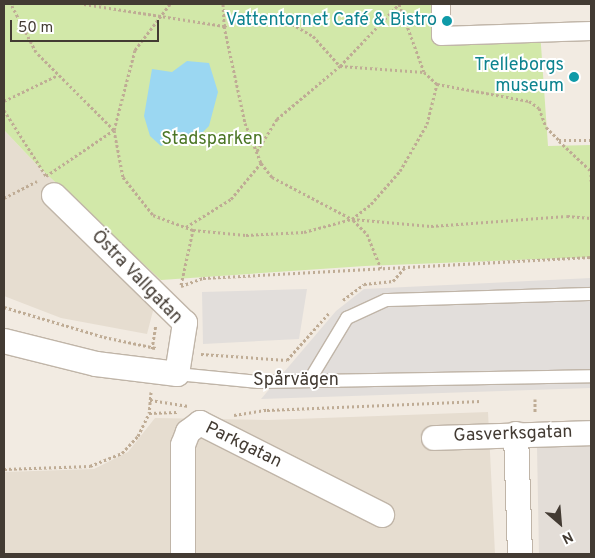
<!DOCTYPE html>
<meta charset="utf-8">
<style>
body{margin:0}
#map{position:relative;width:595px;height:558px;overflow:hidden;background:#f2ebe2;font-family:Overpass,sans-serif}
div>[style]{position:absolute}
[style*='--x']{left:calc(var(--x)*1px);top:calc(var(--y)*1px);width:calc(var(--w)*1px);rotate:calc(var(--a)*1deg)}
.residential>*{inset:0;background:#e6ddd0}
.industrial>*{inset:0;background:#e3ddd7}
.green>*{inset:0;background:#d2e8a9}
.parking>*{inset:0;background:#e2dedb}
.water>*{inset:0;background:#9bd7f2}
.path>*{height:3px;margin-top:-1.5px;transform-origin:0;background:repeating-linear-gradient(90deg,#bfac95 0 2.5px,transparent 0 5px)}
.roads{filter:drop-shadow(1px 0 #c0b5a8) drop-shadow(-1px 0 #c0b5a8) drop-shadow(0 1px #c0b5a8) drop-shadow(0 -1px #c0b5a8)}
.service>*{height:12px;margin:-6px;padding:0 6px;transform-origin:6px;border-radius:6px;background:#fff}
.pedestrian>*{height:18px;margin:-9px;padding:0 9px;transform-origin:9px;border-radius:9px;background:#fff}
.minor>*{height:24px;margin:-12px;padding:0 12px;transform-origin:12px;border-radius:12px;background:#fff}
.dots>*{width:14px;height:14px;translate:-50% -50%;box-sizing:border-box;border:2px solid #fff;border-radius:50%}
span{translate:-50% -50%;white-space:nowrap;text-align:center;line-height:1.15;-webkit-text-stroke:4px #fff;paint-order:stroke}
.culture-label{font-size:18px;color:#0d838f}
.right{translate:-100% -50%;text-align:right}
.park-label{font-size:18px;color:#4b7625}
.street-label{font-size:18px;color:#433b33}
.frame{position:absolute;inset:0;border:5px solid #433b33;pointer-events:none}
.north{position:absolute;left:535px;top:498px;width:50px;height:50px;-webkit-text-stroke:4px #fff;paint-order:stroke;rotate:153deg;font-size:14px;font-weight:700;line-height:20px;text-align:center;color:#433b33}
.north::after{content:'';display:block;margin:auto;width:18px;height:22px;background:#433b33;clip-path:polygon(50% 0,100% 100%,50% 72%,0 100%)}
.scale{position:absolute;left:10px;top:20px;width:149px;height:22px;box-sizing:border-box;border:2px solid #433b33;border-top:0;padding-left:6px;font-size:15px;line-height:18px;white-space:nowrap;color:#433b33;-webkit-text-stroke:4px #fff;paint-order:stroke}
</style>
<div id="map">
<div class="residential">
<div style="clip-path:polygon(4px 130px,40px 168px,161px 280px,147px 334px,61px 318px,4px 296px)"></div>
<div style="clip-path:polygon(488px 412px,495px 554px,4px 554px,4px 472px,94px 469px,128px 452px,155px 418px,268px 420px)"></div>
</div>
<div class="industrial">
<div style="clip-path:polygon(591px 445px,591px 554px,539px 554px,537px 447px)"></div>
</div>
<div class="green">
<div style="clip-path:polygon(4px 4px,441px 4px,441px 35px,540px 31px,548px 146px,591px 145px,591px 257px,365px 266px,161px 280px,40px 168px,4px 130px)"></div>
</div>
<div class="parking">
<div style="clip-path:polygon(591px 278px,591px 388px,261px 399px,336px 311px,364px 289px)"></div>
<div style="clip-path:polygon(307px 289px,299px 339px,203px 344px,202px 292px)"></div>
</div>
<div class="water">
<div style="clip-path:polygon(187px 61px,209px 63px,218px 92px,209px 126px,191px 144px,173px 140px,161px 146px,150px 136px,144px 116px,152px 69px,172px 72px)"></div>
</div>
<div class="path">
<div style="--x:84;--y:4;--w:142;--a:8.9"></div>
<div style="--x:224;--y:26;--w:22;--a:-21"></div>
<div style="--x:245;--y:18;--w:47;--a:7.3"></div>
<div style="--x:292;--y:24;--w:24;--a:30"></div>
<div style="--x:313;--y:36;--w:40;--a:48"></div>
<div style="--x:340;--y:66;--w:86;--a:-46.4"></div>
<div style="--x:170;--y:4;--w:58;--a:127.3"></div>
<div style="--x:135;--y:50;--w:83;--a:104.7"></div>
<div style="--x:114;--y:130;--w:48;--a:79.2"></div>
<div style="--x:123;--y:177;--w:48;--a:51.7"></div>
<div style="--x:153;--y:215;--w:43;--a:20.6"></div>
<div style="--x:193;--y:230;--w:53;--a:5.4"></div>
<div style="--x:246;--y:235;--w:58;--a:-3"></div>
<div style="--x:304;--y:232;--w:50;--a:-15.2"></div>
<div style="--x:352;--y:219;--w:79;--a:5.1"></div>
<div style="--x:431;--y:226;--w:136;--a:-4.2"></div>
<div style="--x:567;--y:216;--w:24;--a:5"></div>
<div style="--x:223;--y:4;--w:22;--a:87"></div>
<div style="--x:224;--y:26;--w:99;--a:77.8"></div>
<div style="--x:245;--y:123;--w:43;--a:68.2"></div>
<div style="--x:261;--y:163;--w:18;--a:52"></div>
<div style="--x:272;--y:177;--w:90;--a:27.7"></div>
<div style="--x:352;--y:219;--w:24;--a:-38"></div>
<div style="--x:371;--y:204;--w:44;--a:-48.7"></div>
<div style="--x:400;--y:171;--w:54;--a:-60.1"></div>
<div style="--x:427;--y:124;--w:41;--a:-76"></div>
<div style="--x:437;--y:84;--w:94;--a:10.5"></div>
<div style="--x:529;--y:101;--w:12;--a:35"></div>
<div style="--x:539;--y:108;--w:20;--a:70"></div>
<div style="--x:546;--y:127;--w:18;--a:45"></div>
<div style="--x:559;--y:140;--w:32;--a:0"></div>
<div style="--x:399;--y:4;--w:72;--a:69.8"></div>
<div style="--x:4;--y:101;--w:60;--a:-25.7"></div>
<div style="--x:4;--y:110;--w:78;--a:57.5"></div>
<div style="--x:46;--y:176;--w:82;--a:-34.1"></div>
<div style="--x:114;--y:130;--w:110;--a:-135"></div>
<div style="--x:36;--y:52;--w:54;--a:-117.5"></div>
<div style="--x:559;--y:141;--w:44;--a:43.2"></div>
<div style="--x:257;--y:151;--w:38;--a:-58"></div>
<div style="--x:277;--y:119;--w:82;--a:-40.1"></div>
<div style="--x:340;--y:66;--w:84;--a:4.1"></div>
<div style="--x:424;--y:72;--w:18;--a:43"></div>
<div style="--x:591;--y:174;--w:7;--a:90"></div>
<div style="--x:4;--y:198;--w:37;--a:-27"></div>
<div style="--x:353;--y:220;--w:20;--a:45"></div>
<div style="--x:367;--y:234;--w:37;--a:68"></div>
<div style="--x:186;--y:227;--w:53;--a:-31.9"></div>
<div style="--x:231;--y:199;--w:47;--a:-50.2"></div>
<div style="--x:181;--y:285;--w:56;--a:-77.7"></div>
<div style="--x:181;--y:286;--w:23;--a:-20"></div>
<div style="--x:203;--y:278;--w:389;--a:-3.1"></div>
<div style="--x:343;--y:300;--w:26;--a:-37"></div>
<div style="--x:364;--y:284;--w:29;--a:-6"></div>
<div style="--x:393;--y:281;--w:18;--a:-49"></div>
<div style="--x:4;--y:307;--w:104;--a:16.7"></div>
<div style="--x:104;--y:337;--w:53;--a:11.9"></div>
<div style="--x:152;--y:349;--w:24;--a:-81"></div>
<div style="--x:201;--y:354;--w:86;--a:4"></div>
<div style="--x:287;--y:360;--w:63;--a:-48.2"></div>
<div style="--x:151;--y:392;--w:21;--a:95"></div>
<div style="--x:149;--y:413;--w:28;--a:-2"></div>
<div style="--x:535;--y:399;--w:14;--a:90"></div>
<div style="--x:150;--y:400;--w:39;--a:9"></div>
<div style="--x:234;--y:415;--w:33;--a:-9"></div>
<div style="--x:267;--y:410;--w:214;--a:-2.4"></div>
<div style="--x:4;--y:469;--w:86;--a:-2"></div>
<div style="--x:90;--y:466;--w:35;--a:-22"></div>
<div style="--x:122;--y:453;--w:23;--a:-47"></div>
<div style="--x:138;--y:436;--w:25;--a:-64"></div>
</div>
<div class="roads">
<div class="service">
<div style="--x:177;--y:374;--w:82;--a:5.6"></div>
<div style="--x:259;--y:382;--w:332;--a:-1"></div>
<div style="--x:309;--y:381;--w:74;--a:-58.9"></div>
<div style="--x:347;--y:318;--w:43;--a:-24.8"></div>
<div style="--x:386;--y:300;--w:205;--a:-1.7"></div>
</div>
<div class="pedestrian">
<div style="--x:441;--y:4;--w:32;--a:90"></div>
<div style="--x:441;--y:36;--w:150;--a:-1.9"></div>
</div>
<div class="minor">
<div style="--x:4;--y:341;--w:95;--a:14"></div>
<div style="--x:96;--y:364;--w:82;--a:7"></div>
<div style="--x:177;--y:374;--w:52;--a:-81.1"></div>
<div style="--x:185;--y:323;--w:183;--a:-135.7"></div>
<div style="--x:516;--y:434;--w:120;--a:88.1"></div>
<div style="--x:434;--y:438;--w:157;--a:-1.8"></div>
<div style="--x:183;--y:554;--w:109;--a:-90"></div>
<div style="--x:183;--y:445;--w:14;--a:-69"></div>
<div style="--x:188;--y:432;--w:15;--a:-37"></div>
<div style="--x:200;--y:423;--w:204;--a:26.8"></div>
</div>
</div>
<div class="dots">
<div style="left:447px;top:21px;background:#0f9aa8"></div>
<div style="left:574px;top:77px;background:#0f9aa8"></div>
</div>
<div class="culture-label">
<span class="right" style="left:437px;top:21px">Vattentornet Café &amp; Bistro</span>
<span class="right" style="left:564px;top:77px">Trelleborgs<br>museum</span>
</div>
<div class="park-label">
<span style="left:212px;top:140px">Stadsparken</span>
</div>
<div class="street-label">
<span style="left:136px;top:278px;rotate:46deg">Östra Vallgatan</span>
<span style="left:296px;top:381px">Spårvägen</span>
<span style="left:513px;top:435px;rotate:-2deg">Gasverksgatan</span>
<span style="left:243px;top:446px;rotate:26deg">Parkgatan</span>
</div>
<div class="frame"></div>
<div class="north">N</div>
<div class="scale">50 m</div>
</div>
